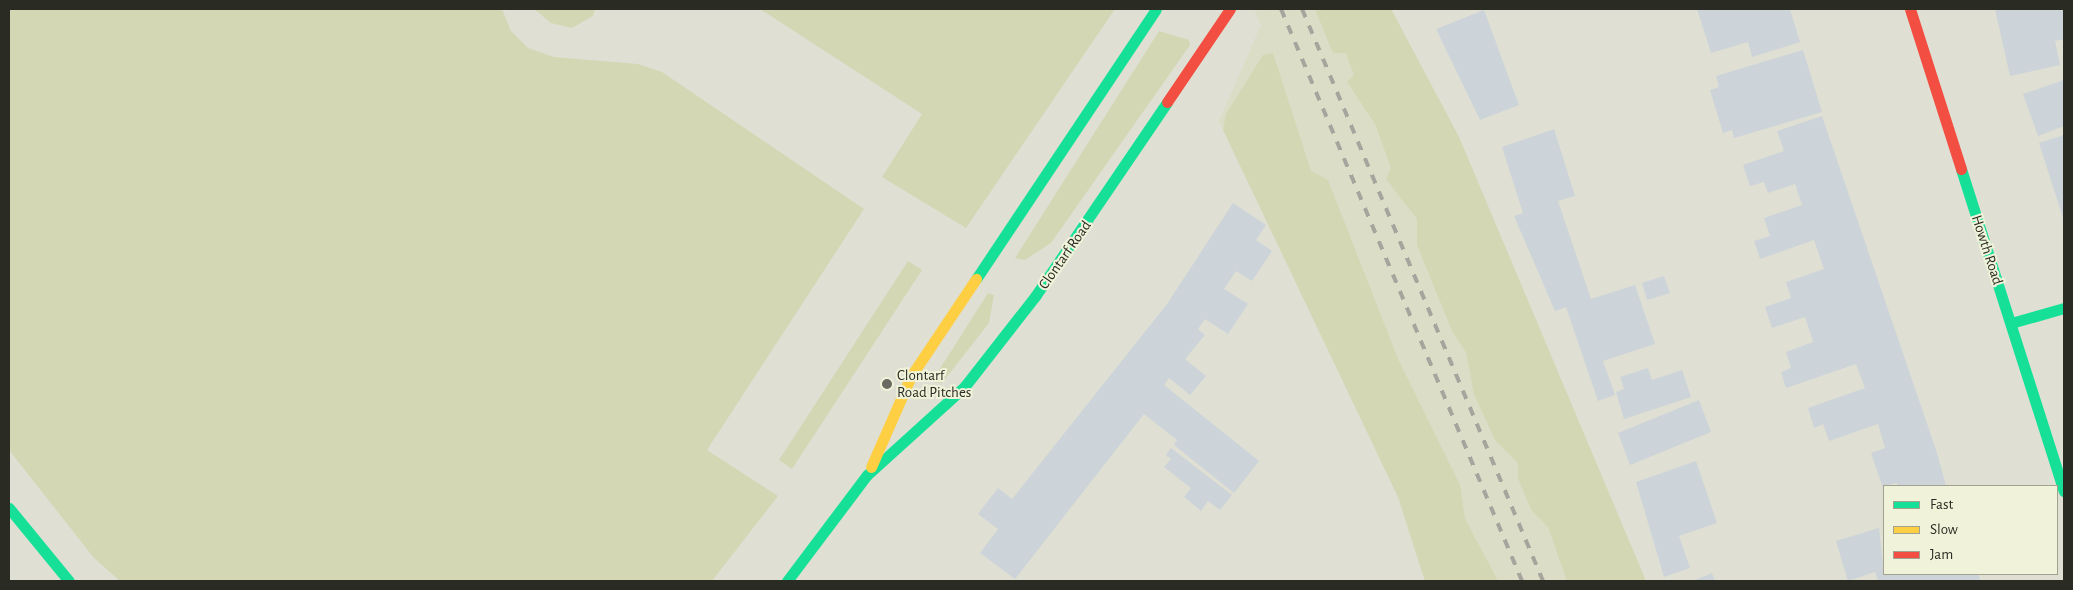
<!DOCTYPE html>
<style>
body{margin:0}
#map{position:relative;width:2073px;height:590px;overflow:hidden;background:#dfe0d3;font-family:"Alegreya Sans",sans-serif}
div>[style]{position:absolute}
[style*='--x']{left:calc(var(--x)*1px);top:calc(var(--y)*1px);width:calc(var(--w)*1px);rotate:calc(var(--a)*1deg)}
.built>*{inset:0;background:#dbddc6}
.green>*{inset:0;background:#d3d7b4}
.building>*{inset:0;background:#ccd3d9}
.fast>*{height:11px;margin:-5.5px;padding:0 5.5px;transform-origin:5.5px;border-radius:5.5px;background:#16e098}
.slow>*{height:11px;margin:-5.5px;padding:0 5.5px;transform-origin:5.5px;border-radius:5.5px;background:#ffcf43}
.jam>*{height:11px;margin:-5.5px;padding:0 5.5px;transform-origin:5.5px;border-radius:5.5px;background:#f24e42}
.rail>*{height:4px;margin-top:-2px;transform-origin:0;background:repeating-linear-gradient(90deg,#a5a59e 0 9px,transparent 0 18px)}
.dots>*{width:14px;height:14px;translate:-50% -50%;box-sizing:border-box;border:2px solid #f0f3da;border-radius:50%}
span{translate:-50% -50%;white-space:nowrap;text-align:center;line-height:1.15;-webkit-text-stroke:4px #f0f3da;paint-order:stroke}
.street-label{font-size:15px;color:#2a2b22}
.poi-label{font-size:15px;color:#2a2b22}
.left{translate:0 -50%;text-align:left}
.frame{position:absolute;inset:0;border:10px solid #2a2b22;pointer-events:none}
.legend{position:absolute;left:1883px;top:485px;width:175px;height:90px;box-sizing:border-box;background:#f0f3da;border:1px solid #a1a390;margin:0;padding:6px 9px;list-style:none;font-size:15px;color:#2a2b22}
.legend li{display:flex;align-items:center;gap:10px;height:25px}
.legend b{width:25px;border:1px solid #a1a390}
</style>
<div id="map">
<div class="built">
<div style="clip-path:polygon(1254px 9px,1391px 9px,1459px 137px,1646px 581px,1425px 581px,1398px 497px,1219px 121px,1261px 25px)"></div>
</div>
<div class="green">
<div style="clip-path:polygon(9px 9px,502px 9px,511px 31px,528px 48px,554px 57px,638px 64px,662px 72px,864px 209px,707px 450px,778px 496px,712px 581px,120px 581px,94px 558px,9px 450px)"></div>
<div style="clip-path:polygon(534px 9px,595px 9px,593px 16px,572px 28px,551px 23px)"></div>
<div style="clip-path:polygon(760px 9px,1115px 9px,966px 228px,882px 177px,922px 114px)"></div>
<div style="clip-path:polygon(1315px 9px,1391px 9px,1459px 137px,1646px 581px,1567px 581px,1548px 527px,1532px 511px,1518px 479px,1518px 463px,1495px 440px,1474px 394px,1466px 352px,1453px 333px,1417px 245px,1417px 219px,1386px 179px,1391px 168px,1375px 124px,1347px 82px,1354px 75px,1346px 53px,1333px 53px)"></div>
<div style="clip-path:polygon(1159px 31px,1189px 40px,1190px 45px,1051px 243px,1025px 260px,1015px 258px)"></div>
<div style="clip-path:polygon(1273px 53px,1311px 171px,1328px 180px,1398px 359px,1460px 485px,1465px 519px,1498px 581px,1425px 581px,1398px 497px,1223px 130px,1226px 114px,1263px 55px)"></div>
<div style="clip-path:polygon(908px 261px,922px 270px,792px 469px,779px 460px)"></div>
<div style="clip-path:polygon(988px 293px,994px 295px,989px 323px,942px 383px,935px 383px,934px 378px)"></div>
</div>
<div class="building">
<div style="clip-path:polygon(1697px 9px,1790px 9px,1800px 42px,1752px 57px,1748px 42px,1711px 53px)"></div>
<div style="clip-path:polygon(1995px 9px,2064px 9px,2064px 39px,2055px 41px,2060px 65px,2010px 76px)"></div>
<div style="clip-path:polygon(1484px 10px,1519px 105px,1480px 120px,1436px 29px)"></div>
<div style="clip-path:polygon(1803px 50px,1822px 112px,1734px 138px,1732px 130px,1723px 133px,1710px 90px,1719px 87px,1716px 76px)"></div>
<div style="clip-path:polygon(2064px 80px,2064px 126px,2038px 136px,2023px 94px)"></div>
<div style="clip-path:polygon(1822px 116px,1937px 453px,1946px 486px,1898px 486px,1897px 483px,1884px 486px,1884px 491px,1871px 453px,1885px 448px,1878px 424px,1829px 441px,1823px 424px,1814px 428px,1808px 408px,1865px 388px,1856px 364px,1786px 388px,1781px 372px,1791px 368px,1786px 352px,1813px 342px,1805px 317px,1772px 328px,1765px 307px,1791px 298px,1786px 282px,1824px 269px,1814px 240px,1760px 259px,1754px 241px,1770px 236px,1764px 218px,1802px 205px,1795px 184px,1768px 193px,1764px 182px,1750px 186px,1743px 165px,1784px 151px,1777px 131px)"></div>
<div style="clip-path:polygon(1554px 129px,1575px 196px,1558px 201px,1591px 299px,1635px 285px,1655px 344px,1603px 361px,1615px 395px,1598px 401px,1566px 307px,1555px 311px,1514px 216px,1523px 213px,1502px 147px)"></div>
<div style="clip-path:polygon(2064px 135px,2064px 221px,2039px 143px)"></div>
<div style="clip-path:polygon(1233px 203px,1266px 225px,1256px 240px,1272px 251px,1252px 281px,1236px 271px,1224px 289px,1248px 304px,1228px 334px,1205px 319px,1198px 329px,1205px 335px,1185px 359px,1206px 376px,1190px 395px,1169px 378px,1164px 385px,1259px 461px,1234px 493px,1174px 445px,1177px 440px,1144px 414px,1015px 579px,980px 553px,998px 529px,978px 514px,998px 488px,1012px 499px,1167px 304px)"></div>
<div style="clip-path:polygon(1664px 276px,1670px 293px,1647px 300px,1642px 283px)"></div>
<div style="clip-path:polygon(1648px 368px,1652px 380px,1682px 370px,1691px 397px,1624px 419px,1616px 392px,1624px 389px,1620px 377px)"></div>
<div style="clip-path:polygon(1699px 400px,1711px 432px,1630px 465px,1618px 433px)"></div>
<div style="clip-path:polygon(1171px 448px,1232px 495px,1220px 510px,1208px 501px,1201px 511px,1184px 497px,1191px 488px,1164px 467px,1171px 459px,1166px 455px)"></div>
<div style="clip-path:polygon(1696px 461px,1717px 523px,1679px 536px,1690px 568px,1664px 577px,1636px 482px)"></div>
<div style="clip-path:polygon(1879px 528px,1884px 574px,1978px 574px,1981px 581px,1878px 581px,1875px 572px,1848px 581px,1836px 541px)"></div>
<div style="clip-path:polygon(1712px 573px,1715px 581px,1693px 581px)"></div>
</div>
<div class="fast">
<div style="--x:1961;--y:169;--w:338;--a:72.3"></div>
<div style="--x:976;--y:279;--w:324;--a:-56.3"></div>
<div style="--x:2011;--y:323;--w:55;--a:-15.8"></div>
<div style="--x:9;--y:508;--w:94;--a:50.6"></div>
<div style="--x:787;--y:581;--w:133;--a:-53"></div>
<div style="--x:867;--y:475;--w:132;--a:-42.2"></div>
<div style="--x:965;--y:386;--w:115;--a:-52"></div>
<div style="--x:1036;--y:295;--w:233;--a:-55.8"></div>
</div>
<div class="slow">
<div style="--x:871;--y:467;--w:99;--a:-66.3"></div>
<div style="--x:911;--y:376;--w:117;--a:-56.2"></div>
</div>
<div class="jam">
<div style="--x:1910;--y:9;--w:168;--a:72.3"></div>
<div style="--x:1167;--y:102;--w:112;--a:-55.9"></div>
</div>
<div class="rail">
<div style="--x:1281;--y:9;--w:621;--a:67.15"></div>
<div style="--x:1302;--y:9;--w:621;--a:67.15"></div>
</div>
<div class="dots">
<div style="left:887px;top:384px;background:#696a60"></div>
</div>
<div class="street-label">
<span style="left:1987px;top:250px;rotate:72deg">Howth Road</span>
<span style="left:1065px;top:255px;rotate:-55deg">Clontarf Road</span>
</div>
<div class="poi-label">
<span class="left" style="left:897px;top:384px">Clontarf<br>Road Pitches</span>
</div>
<div class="frame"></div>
<ul class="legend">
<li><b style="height:6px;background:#16e098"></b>Fast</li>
<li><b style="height:6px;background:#ffcf43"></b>Slow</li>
<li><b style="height:6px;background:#f24e42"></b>Jam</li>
</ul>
</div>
